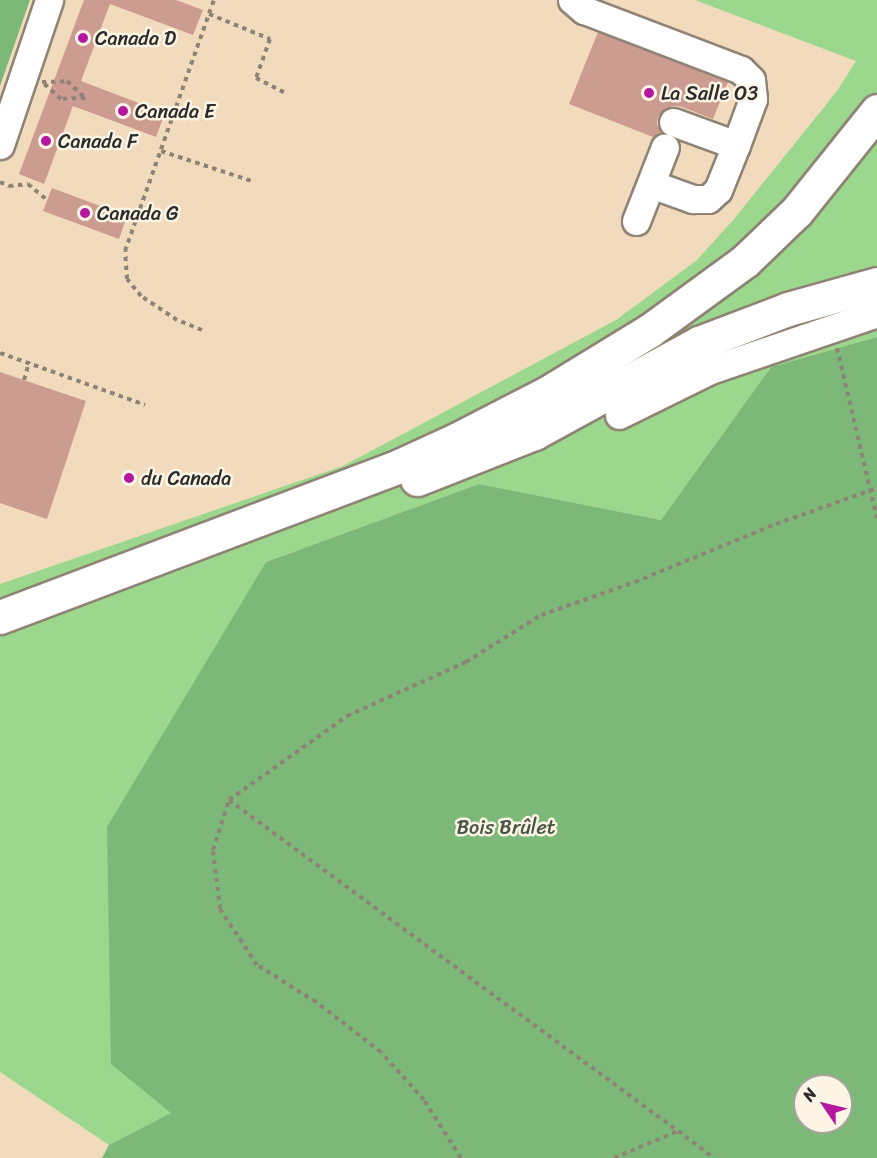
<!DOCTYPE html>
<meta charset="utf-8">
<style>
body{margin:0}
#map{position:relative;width:877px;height:1158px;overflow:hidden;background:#f2dbbc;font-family:Sriracha,sans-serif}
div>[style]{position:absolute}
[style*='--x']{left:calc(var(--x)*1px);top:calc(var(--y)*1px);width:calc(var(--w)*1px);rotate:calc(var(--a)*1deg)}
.green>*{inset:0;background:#9bd88d}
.forest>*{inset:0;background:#7cb878}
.building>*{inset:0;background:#cd9c91}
.path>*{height:4px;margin-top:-2px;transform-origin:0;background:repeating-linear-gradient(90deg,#8e8374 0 4.5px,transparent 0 9px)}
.roads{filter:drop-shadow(2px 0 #8e8374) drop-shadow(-2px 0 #8e8374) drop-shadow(0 2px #8e8374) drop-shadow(0 -2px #8e8374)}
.minor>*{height:27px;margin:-13.5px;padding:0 13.5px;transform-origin:13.5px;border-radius:13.5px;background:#fff}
.major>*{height:33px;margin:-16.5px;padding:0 16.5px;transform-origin:16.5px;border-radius:16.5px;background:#fff}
.dots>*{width:16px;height:16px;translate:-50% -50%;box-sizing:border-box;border:3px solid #fcf5e5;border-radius:50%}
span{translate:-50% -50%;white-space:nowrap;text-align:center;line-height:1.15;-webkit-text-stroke:5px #fcf5e5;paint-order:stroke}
.poi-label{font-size:20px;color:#2b2b2b}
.left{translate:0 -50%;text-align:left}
.park-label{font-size:20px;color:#475644}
.north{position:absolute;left:793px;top:1074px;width:60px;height:60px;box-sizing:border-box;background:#fcf5e5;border:2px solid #a8a49b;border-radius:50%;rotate:305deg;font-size:16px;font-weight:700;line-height:24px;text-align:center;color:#2b2b2b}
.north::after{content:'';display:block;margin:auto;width:21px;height:27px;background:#b5179e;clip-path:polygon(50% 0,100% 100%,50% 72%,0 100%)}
</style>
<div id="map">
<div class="green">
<div style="clip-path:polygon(695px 0,877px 0,877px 337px,771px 367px,661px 520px,479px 484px,266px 562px,223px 638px,172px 1113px,109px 1145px,0 1072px,0 584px,343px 466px,616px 320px,697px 260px,734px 219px,837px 91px,856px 61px)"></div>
</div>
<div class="forest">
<div style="clip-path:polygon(0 0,30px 0,0 86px)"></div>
<div style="clip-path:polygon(evenodd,877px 337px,877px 1158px,102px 1158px,109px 1145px,171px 1113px,111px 1064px,107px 827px,266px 562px,479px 484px,661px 520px,771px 367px,877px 337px,805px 1086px,841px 1086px,841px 1122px,805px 1122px,805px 1086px)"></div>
</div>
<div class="building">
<div style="clip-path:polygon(84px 0,176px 0,203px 10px,193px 35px,110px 4px,81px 81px,165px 113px,156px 137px,73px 106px,44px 184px,19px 174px)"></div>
<div style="clip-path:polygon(598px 32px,728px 82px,713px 119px,679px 106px,670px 107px,658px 116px,657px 124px,661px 132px,653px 137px,569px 104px)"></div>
<div style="clip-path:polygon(52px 188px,127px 216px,119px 239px,43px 211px)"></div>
<div style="clip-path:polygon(0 372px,86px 401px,47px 519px,0 503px)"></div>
</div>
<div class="path">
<div style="--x:209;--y:14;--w:66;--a:22.3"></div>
<div style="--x:270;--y:39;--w:41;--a:109.7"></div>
<div style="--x:256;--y:78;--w:35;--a:27"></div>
<div style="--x:67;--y:81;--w:25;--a:43"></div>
<div style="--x:85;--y:98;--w:24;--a:178"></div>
<div style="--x:61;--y:99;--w:25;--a:-138"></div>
<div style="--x:42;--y:82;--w:25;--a:-2"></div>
<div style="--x:161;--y:151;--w:99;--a:18.3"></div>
<div style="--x:0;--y:182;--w:10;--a:24"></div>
<div style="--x:9;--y:186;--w:19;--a:-6"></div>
<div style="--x:28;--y:184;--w:25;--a:40"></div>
<div style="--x:202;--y:330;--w:27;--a:-158"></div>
<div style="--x:177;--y:320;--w:43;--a:-146.3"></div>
<div style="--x:141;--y:296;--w:22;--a:-129"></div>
<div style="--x:127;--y:279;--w:28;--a:-94"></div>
<div style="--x:125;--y:251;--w:266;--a:-70.5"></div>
<div style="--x:837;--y:348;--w:175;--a:76.8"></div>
<div style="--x:0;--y:353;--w:154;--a:19.7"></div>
<div style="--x:24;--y:380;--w:19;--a:-74"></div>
<div style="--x:229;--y:800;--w:558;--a:36.4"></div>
<div style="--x:461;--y:1158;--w:69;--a:-122.5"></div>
<div style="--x:424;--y:1100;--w:64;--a:-131.9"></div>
<div style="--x:381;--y:1052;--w:82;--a:-142.4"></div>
<div style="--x:316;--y:1002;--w:70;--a:-147.9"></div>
<div style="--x:257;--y:965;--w:67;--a:-123.5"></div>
<div style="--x:220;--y:909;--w:59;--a:-96.8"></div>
<div style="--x:213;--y:850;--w:52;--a:-72.3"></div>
<div style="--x:229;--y:800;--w:145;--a:-35.4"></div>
<div style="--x:347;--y:716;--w:131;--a:-24.4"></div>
<div style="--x:466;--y:662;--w:89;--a:-32.1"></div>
<div style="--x:541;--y:615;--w:100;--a:-19.3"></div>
<div style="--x:635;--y:582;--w:152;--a:-22.4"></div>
<div style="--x:776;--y:524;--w:107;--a:-19.6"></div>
<div style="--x:614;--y:1158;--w:69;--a:-22.9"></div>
<div style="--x:678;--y:1131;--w:45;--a:36.9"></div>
</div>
<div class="roads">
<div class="minor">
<div style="--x:572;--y:0;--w:16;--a:40"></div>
<div style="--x:584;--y:10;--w:168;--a:20.9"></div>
<div style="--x:741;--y:70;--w:14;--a:45"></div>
<div style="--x:751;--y:80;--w:19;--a:84"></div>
<div style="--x:753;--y:99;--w:49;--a:110.3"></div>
<div style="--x:736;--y:145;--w:67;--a:-159.9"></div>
<div style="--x:0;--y:145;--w:153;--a:-71.3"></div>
<div style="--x:651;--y:184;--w:45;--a:19.7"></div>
<div style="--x:693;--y:199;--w:15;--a:0"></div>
<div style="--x:708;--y:199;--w:13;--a:-42"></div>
<div style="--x:718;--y:190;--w:48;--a:-68.2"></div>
<div style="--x:636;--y:221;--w:79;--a:-68.6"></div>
<div style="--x:619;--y:415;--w:102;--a:-26.3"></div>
<div style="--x:710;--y:370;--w:176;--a:-18.8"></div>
</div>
<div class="major">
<div style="--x:417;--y:479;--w:126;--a:-21.5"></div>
<div style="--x:534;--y:433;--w:188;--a:-28.6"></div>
<div style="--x:699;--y:343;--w:95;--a:-20.9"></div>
<div style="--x:788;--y:309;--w:92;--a:-15.7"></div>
<div style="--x:0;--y:617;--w:427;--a:-20.7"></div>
<div style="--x:399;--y:466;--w:63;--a:-24.5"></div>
<div style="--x:456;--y:440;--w:105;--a:-27.3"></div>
<div style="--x:549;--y:392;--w:117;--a:-31.4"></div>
<div style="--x:649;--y:331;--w:119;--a:-36.1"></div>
<div style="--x:745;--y:261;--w:72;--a:-43.9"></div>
<div style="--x:797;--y:211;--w:128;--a:-51.3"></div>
</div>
</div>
<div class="dots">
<div style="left:83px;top:38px;background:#b5179e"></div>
<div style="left:649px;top:93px;background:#b5179e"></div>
<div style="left:123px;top:111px;background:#b5179e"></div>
<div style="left:46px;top:141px;background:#b5179e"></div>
<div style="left:85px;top:213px;background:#b5179e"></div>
<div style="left:129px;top:478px;background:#b5179e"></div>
</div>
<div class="poi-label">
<span class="left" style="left:95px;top:38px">Canada D</span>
<span class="left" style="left:661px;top:93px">La Salle O3</span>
<span class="left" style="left:135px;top:111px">Canada E</span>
<span class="left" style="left:58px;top:141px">Canada F</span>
<span class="left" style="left:97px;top:213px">Canada G</span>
<span class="left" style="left:141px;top:478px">du Canada</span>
</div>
<div class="park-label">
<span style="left:506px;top:827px">Bois Brûlet</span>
</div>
<div class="north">N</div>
</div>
